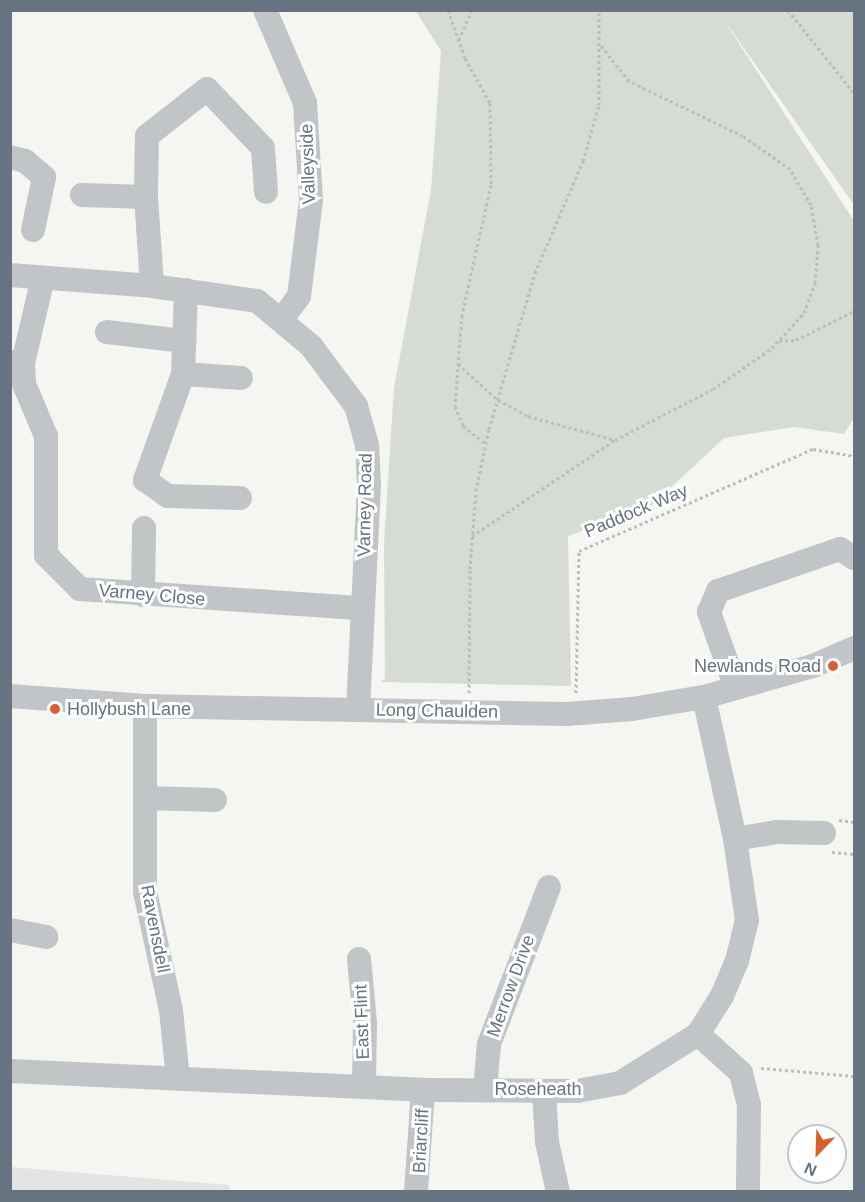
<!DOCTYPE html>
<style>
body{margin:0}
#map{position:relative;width:865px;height:1202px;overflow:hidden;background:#f5f5f2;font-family:Arial,sans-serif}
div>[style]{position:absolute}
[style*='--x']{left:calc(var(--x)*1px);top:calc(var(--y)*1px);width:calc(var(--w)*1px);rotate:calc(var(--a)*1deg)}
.built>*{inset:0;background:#e3e4e3}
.green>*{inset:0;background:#d6dcd3}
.path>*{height:3px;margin-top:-1.5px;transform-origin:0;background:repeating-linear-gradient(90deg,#bbbdbf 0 3px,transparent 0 6px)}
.minor>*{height:24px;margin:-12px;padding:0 12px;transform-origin:12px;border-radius:12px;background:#c1c5c8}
.dots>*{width:16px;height:16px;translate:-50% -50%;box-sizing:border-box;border:3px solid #fff;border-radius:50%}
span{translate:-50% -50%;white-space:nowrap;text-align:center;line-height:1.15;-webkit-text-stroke:6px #fff;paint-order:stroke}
.street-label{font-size:18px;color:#667482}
.poi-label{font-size:18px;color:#667482}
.right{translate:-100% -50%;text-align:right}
.left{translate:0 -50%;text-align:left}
.frame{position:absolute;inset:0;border:12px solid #667482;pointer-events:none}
.north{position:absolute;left:787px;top:1124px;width:60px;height:60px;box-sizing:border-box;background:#fff;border:2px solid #c2c7cd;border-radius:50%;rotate:203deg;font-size:16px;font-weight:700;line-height:24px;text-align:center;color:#667482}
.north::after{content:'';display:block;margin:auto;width:21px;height:27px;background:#da5f2d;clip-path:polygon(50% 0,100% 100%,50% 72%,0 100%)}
</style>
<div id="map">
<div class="built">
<div style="clip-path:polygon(11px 1167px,229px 1185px,230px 1191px,11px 1191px)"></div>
</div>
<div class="green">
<div style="clip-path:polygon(416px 11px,854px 11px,854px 205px,720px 14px,854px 221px,854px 418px,844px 434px,794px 427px,724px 438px,651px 506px,568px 536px,571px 686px,380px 682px,385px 679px,384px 543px,394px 388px,431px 190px,441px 51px)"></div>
</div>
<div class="path">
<div style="--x:448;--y:10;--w:51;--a:70.5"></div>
<div style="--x:465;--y:58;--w:51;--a:60.9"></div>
<div style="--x:490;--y:103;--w:82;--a:89.3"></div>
<div style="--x:491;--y:185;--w:133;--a:102.6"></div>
<div style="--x:462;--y:315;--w:91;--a:94.4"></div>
<div style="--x:455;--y:406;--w:22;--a:68"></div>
<div style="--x:463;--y:426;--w:29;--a:38"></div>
<div style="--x:788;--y:10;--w:106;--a:51.5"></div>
<div style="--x:459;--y:40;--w:33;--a:-67"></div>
<div style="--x:779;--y:341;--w:17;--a:-3"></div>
<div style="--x:796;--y:340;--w:65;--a:-26.6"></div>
<div style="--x:458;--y:364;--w:54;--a:42"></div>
<div style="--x:498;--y:400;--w:34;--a:28"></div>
<div style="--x:528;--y:416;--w:90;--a:15.4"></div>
<div style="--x:472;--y:536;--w:172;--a:-33.9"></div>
<div style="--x:615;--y:440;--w:110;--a:-27.5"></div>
<div style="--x:713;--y:389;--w:72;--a:-34.8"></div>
<div style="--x:772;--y:348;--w:47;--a:-47.6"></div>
<div style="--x:804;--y:313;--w:32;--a:-70"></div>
<div style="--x:815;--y:283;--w:38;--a:-85"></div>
<div style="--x:818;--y:245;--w:41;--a:-99.9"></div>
<div style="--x:811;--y:205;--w:42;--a:-120.3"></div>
<div style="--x:790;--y:169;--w:57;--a:-144.9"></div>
<div style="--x:743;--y:136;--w:127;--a:-154.2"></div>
<div style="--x:629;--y:81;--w:48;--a:-128.3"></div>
<div style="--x:469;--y:693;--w:124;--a:-89.5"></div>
<div style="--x:470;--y:569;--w:78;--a:-85.6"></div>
<div style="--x:476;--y:491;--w:63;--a:-78.2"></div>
<div style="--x:489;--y:429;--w:163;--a:-73.6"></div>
<div style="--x:535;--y:273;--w:122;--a:-66.8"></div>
<div style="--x:583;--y:161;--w:58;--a:-74.1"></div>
<div style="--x:599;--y:105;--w:95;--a:-90"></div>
<div style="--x:576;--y:693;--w:142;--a:-88.8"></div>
<div style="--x:579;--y:551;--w:255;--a:-23.6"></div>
<div style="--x:813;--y:449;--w:42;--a:9.7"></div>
<div style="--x:839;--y:820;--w:15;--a:8"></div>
<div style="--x:832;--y:852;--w:22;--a:5"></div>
<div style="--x:761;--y:1068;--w:93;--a:4.9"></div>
</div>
<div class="minor">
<div style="--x:265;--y:10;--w:101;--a:66.7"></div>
<div style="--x:305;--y:103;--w:97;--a:86.5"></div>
<div style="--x:311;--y:200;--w:97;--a:97.1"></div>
<div style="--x:299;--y:296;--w:29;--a:126"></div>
<div style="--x:10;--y:157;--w:16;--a:15"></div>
<div style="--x:25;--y:161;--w:25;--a:40"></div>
<div style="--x:44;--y:177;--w:54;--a:101.7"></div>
<div style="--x:82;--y:195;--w:64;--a:1.8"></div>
<div style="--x:146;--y:197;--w:89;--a:86.1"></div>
<div style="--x:146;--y:197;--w:61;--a:-89.1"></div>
<div style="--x:147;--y:136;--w:76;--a:-38.1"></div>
<div style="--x:207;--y:89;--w:81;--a:46.5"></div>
<div style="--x:263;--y:148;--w:44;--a:86.1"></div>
<div style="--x:10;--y:275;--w:142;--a:4.4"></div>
<div style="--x:152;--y:286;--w:106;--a:8.1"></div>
<div style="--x:257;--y:301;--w:70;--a:39.8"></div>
<div style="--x:311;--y:346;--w:75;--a:53.1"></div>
<div style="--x:356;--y:406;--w:41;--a:74.2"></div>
<div style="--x:367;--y:445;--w:40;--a:87.1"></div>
<div style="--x:369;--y:485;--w:225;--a:92.8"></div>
<div style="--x:186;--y:290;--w:84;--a:92"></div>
<div style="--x:183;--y:374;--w:58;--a:3.9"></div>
<div style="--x:107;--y:332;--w:78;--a:6.7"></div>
<div style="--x:10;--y:362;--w:13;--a:4"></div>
<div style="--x:23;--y:363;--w:87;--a:-76.8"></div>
<div style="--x:23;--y:363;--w:21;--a:87"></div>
<div style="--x:24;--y:384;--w:56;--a:67.1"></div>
<div style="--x:46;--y:436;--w:119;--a:90"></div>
<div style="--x:46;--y:555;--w:48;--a:45"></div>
<div style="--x:80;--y:589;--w:282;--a:3.9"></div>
<div style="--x:183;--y:374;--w:113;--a:109.7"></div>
<div style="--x:145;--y:480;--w:28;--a:35"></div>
<div style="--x:168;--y:496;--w:72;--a:1.6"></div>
<div style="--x:143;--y:595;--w:67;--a:-89.1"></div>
<div style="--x:736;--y:688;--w:81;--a:-109.6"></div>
<div style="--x:709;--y:612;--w:23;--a:-67"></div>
<div style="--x:718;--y:591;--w:129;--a:-19"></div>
<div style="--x:840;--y:549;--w:17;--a:33"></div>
<div style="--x:10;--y:696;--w:135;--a:4.2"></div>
<div style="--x:145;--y:706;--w:422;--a:1.1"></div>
<div style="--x:567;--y:714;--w:65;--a:-4.4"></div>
<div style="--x:632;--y:709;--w:73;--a:-9.5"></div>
<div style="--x:704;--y:697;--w:113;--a:-15.9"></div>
<div style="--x:813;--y:666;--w:45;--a:-23.7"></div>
<div style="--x:145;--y:706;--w:186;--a:90"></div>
<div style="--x:145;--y:892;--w:121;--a:77.6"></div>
<div style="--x:171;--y:1010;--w:69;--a:84.2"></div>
<div style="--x:145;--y:798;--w:70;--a:1.6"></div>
<div style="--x:735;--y:839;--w:43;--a:-9.5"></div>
<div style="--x:777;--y:832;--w:47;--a:1.2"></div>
<div style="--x:10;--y:930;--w:37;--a:11"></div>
<div style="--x:359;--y:959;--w:63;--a:84.6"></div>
<div style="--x:365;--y:1022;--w:63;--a:90.9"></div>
<div style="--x:698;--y:1034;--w:58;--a:42.2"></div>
<div style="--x:741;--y:1073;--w:33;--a:76"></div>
<div style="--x:749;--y:1105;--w:87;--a:90.7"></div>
<div style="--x:10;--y:1071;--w:413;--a:2.6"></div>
<div style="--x:423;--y:1090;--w:154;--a:0.4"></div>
<div style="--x:577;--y:1091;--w:44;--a:-10.5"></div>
<div style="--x:620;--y:1083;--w:92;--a:-32.1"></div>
<div style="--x:698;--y:1034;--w:45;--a:-57.7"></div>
<div style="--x:722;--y:996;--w:38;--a:-67"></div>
<div style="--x:737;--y:961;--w:42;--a:-76.3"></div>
<div style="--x:747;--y:920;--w:82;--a:-98.4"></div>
<div style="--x:735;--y:839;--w:145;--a:-102.3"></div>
<div style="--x:485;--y:1089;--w:45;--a:-84.9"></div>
<div style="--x:489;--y:1044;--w:168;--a:-69.1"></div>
<div style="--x:544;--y:1092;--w:50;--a:86.6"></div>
<div style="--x:547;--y:1142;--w:51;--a:77.6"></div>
<div style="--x:416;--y:1192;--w:102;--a:-86.1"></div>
</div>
<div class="dots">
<div style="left:833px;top:666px;background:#da5f2d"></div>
<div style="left:55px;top:709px;background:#da5f2d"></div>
</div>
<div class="street-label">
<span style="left:308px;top:164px;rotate:-92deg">Valleyside</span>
<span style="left:365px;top:505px;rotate:-89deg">Varney Road</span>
<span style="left:636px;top:511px;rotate:-23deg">Paddock Way</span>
<span style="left:152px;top:595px;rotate:5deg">Varney Close</span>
<span style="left:437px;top:711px;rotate:1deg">Long Chaulden</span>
<span style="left:155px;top:929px;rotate:79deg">Ravensdell</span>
<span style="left:511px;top:986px;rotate:-70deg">Merrow Drive</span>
<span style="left:362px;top:1022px;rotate:-92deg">East Flint</span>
<span style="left:538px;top:1089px">Roseheath</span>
<span style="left:421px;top:1141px;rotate:-87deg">Briarcliff</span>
</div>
<div class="poi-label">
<span class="right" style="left:821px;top:666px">Newlands Road</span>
<span class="left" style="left:67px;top:709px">Hollybush Lane</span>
</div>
<div class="frame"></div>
<div class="north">N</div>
</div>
